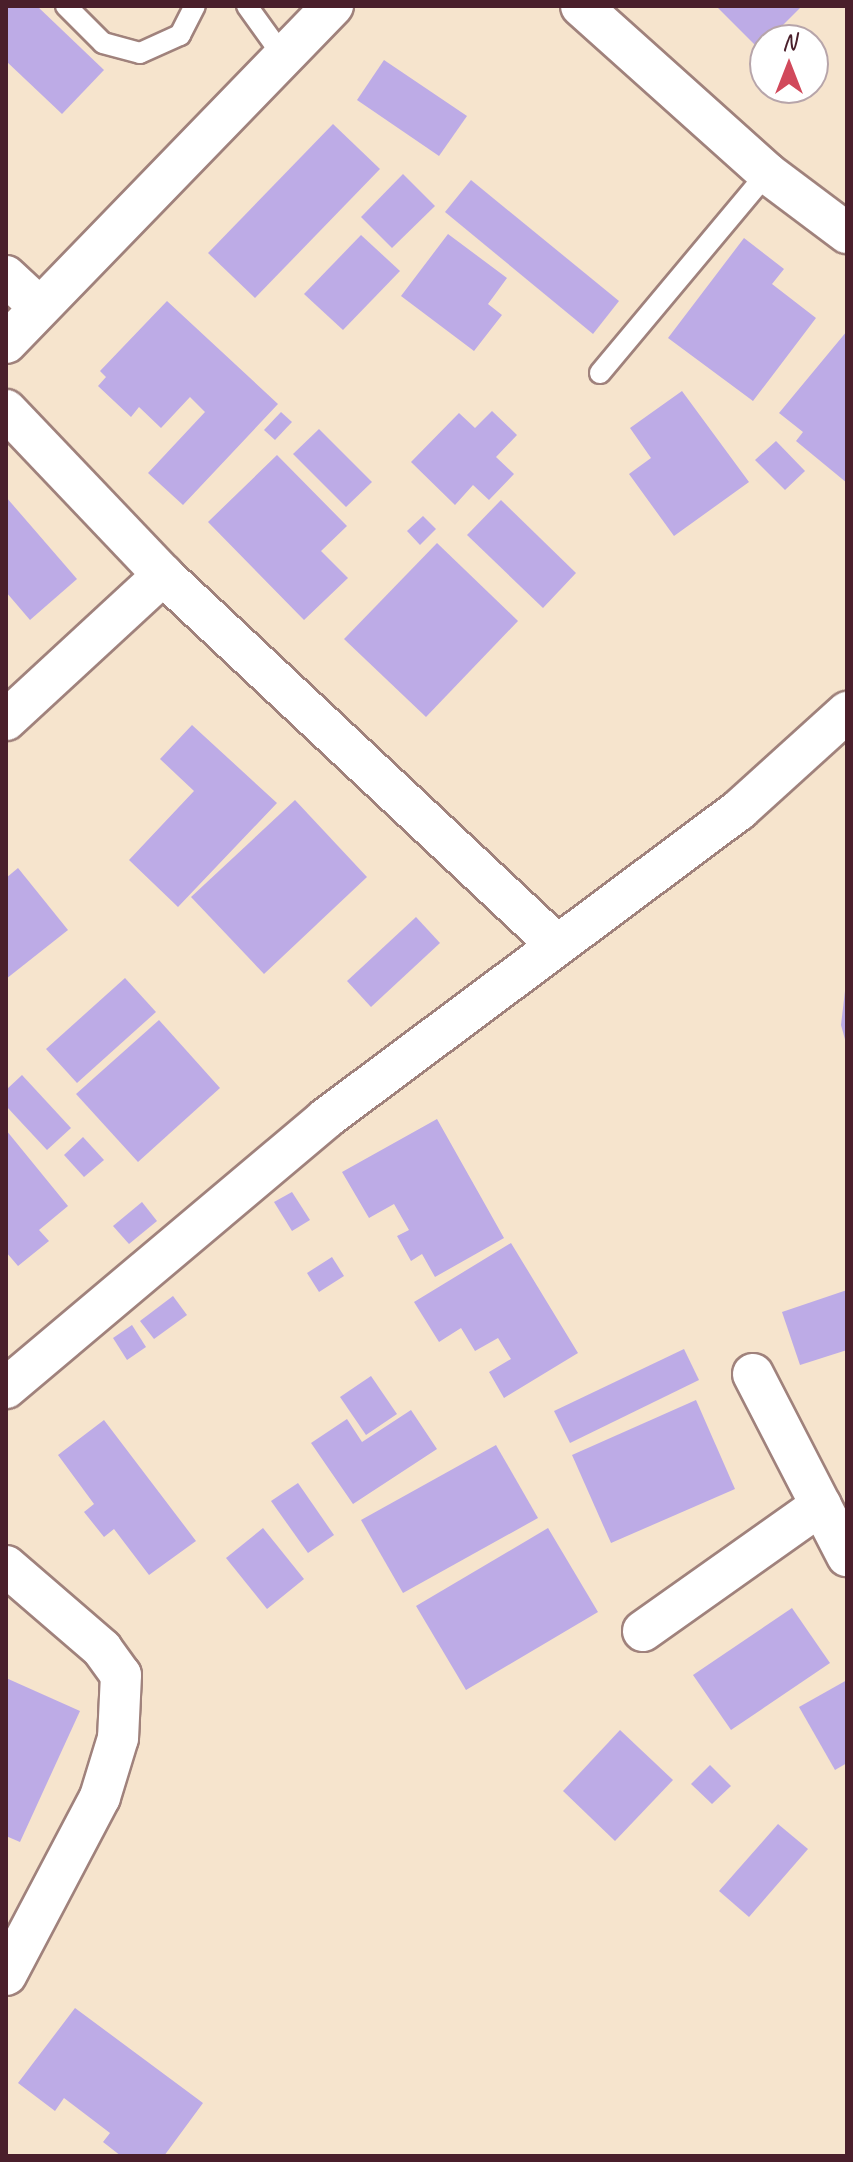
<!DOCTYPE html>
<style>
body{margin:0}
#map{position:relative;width:853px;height:2162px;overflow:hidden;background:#f6e4cd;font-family:Caveat,sans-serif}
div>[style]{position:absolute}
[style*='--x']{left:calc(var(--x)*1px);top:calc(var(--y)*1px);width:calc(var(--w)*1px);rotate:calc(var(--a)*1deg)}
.building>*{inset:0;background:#bdabe6}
.roads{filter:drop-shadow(2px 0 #a0827c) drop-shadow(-2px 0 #a0827c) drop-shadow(0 2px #a0827c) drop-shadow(0 -2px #a0827c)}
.lane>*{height:20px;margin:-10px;padding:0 10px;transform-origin:10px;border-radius:10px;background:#fff}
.street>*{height:40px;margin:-20px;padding:0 20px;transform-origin:20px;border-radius:20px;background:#fff}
span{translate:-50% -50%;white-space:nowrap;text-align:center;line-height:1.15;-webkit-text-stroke:6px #fff;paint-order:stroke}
.frame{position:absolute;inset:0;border:8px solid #4a1f2b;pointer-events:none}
.north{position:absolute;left:749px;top:24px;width:80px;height:80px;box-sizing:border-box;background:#fff;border:2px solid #b7a5aa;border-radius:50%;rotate:0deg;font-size:22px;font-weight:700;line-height:32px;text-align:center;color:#4a1f2b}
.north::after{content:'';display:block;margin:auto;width:28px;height:36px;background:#d1495b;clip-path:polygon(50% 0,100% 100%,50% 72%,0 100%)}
</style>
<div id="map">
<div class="building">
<div style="clip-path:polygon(6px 6px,37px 6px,104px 70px,62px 114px,6px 61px)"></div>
<div style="clip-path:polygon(716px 6px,802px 6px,759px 49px)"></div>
<div style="clip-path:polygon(384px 60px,467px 116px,439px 156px,357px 100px)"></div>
<div style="clip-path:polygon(333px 124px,380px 169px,255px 298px,208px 253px)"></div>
<div style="clip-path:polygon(403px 174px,435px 206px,392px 248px,361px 217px)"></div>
<div style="clip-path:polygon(471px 180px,619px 301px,593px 334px,445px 212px)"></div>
<div style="clip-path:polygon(448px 234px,507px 278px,488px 304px,502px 315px,474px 351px,401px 296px)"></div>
<div style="clip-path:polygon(361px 235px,400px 271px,343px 330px,304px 294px)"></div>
<div style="clip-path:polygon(744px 238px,784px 269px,772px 284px,816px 318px,753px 401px,668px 338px)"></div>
<div style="clip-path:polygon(167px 301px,278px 404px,183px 505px,148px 473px,205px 412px,190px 397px,161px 428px,139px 407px,131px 417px,98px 386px,106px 377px,100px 371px)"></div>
<div style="clip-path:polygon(847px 331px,847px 483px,796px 441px,803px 432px,779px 413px)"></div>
<div style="clip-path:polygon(682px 391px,749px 482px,674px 536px,629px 474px,651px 458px,630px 428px)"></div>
<div style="clip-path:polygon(492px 411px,517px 435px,496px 457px,514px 474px,489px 500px,473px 485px,455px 505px,411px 462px,459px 413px,475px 428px)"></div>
<div style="clip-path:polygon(281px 412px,292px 422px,275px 440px,264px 430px)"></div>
<div style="clip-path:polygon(319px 429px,372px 482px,346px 507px,293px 454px)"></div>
<div style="clip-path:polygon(776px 441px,805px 471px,785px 490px,755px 460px)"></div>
<div style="clip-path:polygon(277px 455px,347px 526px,321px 551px,348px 578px,304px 620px,208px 522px)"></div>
<div style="clip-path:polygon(6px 497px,77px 579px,30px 620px,6px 592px)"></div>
<div style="clip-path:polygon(501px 500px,576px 573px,543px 608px,467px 535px)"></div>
<div style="clip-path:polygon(423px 516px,436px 529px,420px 545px,407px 531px)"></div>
<div style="clip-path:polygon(437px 543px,518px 621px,426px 717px,344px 639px)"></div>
<div style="clip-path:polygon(192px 725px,277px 803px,178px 907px,129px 860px,194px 791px,160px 759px)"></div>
<div style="clip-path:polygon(295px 800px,367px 877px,264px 974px,191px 897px)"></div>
<div style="clip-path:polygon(18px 868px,68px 930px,6px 979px,6px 878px)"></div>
<div style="clip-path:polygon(416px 917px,440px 943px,371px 1007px,347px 981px)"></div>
<div style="clip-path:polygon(125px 978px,156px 1012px,77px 1083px,46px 1049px)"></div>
<div style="clip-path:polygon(845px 991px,847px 992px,846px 1043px,841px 1025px)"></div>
<div style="clip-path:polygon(159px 1020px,220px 1088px,138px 1162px,76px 1094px)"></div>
<div style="clip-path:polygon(22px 1075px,71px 1128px,47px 1150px,6px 1106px,6px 1090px)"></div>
<div style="clip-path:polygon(437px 1119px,504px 1238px,435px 1277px,422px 1254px,411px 1261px,397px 1236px,409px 1230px,394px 1204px,369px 1218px,342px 1172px)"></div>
<div style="clip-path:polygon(6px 1130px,68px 1206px,39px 1230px,49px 1241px,18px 1266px,6px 1252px)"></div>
<div style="clip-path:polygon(83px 1137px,104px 1160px,84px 1177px,64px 1155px)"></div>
<div style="clip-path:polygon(292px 1192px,310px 1220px,292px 1231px,274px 1202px)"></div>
<div style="clip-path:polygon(142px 1202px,157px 1221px,129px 1244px,113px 1226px)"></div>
<div style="clip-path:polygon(511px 1243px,578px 1353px,504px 1398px,489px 1372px,511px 1359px,498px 1338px,475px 1351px,461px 1328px,439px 1342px,414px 1302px)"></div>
<div style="clip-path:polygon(332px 1257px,344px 1276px,319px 1292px,307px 1273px)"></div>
<div style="clip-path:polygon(847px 1290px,847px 1350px,800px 1365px,782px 1312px)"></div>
<div style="clip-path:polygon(173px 1296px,187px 1315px,154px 1339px,140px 1321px)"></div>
<div style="clip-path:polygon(132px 1325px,146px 1347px,127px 1360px,113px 1338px)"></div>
<div style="clip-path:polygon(684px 1349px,699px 1380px,570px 1443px,554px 1411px)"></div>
<div style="clip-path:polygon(371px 1376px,397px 1414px,366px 1435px,340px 1397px)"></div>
<div style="clip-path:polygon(696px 1400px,735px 1489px,611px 1543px,572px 1455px)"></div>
<div style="clip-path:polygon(411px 1410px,437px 1449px,353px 1504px,311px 1443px,347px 1419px,362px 1442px)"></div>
<div style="clip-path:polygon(104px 1420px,196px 1541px,149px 1575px,114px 1529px,104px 1537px,84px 1512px,94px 1504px,58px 1455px)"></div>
<div style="clip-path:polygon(496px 1445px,538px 1518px,403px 1593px,361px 1520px)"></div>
<div style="clip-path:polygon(298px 1483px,334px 1535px,308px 1553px,271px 1501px)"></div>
<div style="clip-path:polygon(263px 1528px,304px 1579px,267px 1609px,226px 1558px)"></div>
<div style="clip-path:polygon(548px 1528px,598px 1612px,466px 1690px,416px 1606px)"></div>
<div style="clip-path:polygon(792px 1608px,830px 1663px,731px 1730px,693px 1675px)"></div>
<div style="clip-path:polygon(6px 1678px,80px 1711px,20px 1842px,6px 1836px)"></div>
<div style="clip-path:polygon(847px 1680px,847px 1763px,835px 1770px,799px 1707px)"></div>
<div style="clip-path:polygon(620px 1730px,673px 1780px,615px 1841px,563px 1791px)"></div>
<div style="clip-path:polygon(710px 1765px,731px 1786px,712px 1804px,691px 1784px)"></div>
<div style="clip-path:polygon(778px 1824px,808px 1849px,749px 1917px,719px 1891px)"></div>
<div style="clip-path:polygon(75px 2008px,203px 2103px,164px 2156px,121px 2156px,103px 2142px,110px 2133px,64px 2098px,55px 2111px,18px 2083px)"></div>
</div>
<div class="roads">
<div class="lane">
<div style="--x:66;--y:6;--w:52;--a:45"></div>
<div style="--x:103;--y:43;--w:38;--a:15"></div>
<div style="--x:140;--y:53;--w:44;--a:-24.2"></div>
<div style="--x:180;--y:35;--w:33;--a:-63"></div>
<div style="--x:247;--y:6;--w:62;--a:54.2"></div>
<div style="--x:600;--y:373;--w:261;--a:-50.1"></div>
</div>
<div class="street">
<div style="--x:581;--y:6;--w:250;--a:41.9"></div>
<div style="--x:767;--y:173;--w:100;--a:36.9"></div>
<div style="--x:6;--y:276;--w:42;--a:43.1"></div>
<div style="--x:6;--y:343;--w:470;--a:-45.9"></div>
<div style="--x:6;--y:410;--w:228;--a:46.4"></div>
<div style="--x:163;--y:575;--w:540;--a:43.2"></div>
<div style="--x:6;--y:720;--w:214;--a:-42.7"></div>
<div style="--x:753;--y:1374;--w:205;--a:62.7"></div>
<div style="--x:6;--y:1388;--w:417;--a:-40.1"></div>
<div style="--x:325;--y:1119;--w:517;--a:-36.74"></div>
<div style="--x:739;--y:810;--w:146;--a:-42.2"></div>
<div style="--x:6;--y:1566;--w:127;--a:40.8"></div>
<div style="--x:102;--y:1649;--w:32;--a:54"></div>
<div style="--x:121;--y:1675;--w:63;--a:92.7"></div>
<div style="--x:118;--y:1738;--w:62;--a:107"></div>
<div style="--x:100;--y:1797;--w:201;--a:117.8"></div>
<div style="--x:643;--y:1631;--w:218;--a:-35.3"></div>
</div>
</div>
<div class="frame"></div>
<div class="north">N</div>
</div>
